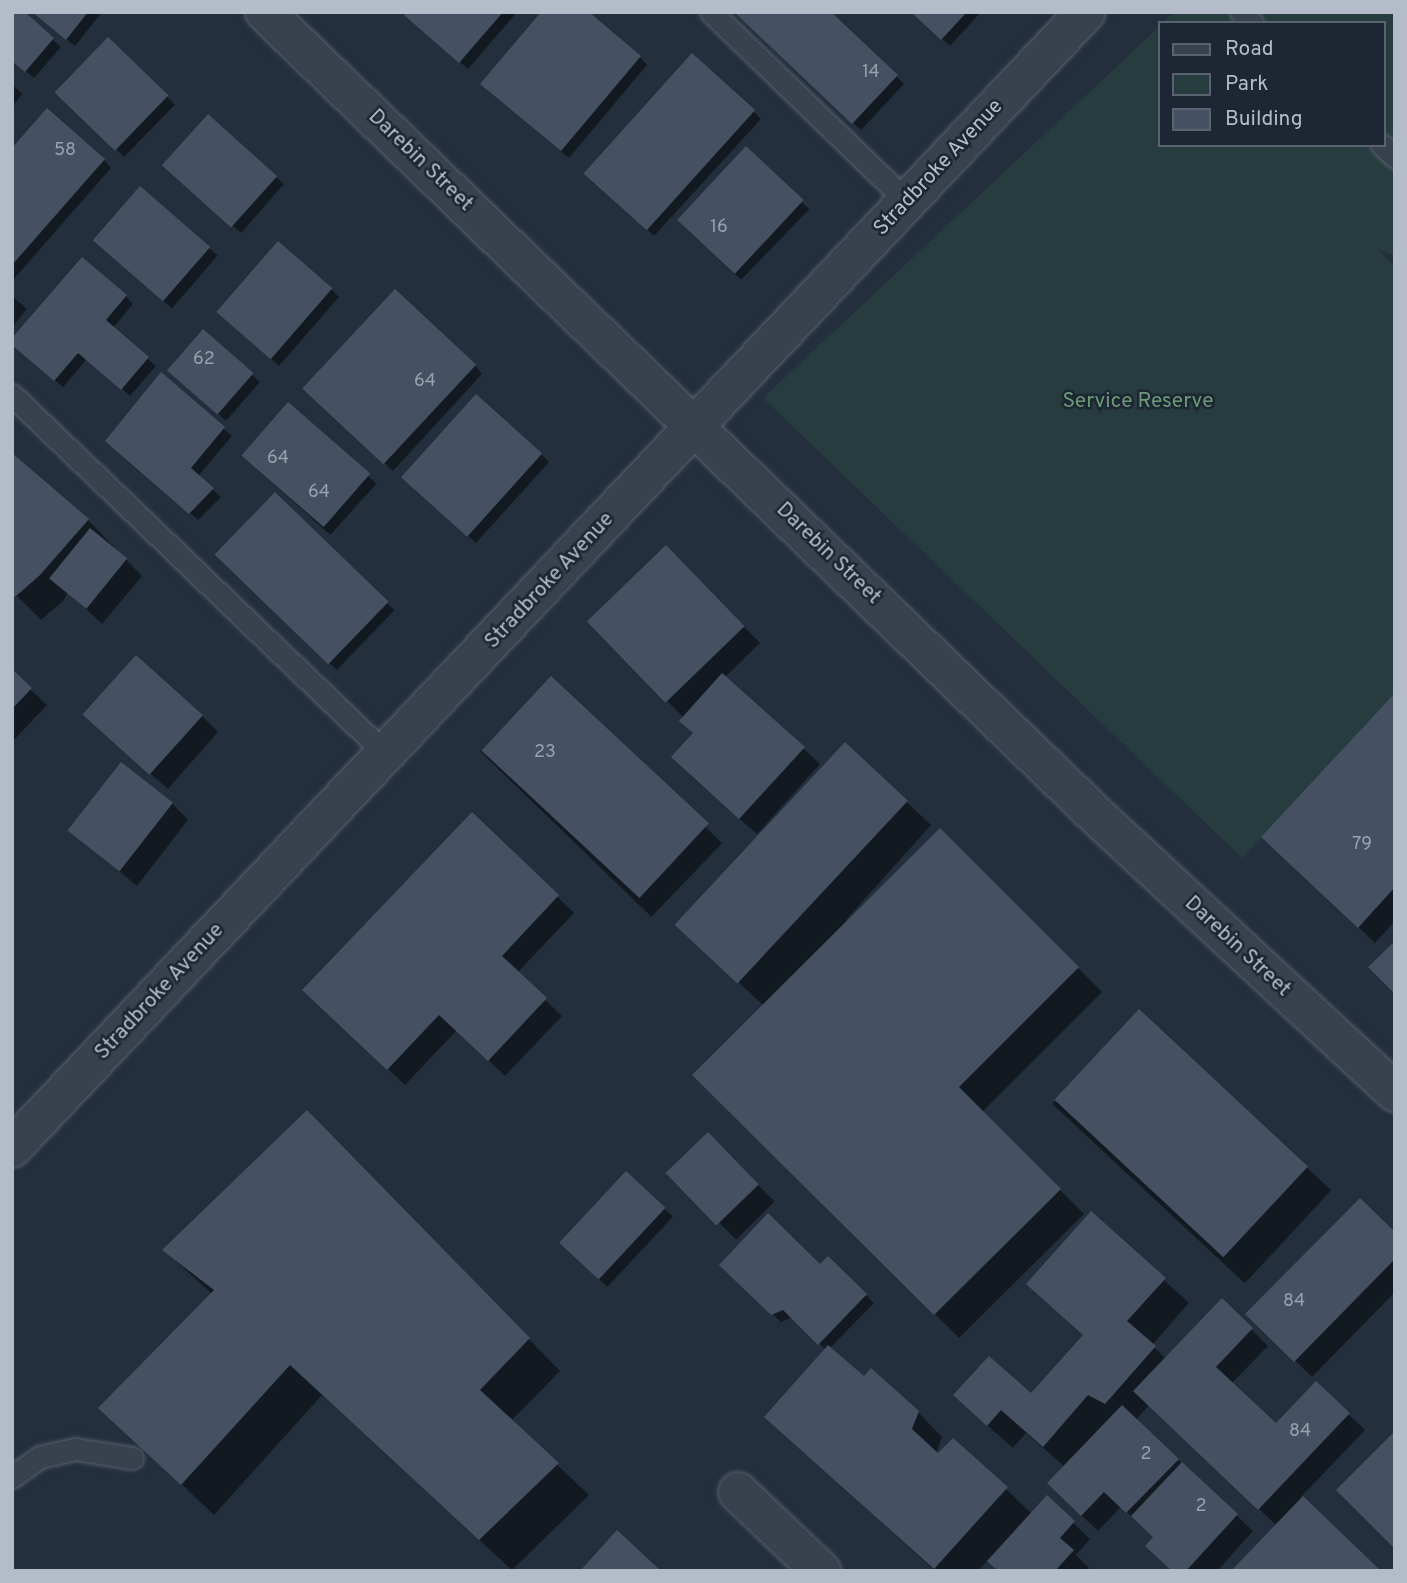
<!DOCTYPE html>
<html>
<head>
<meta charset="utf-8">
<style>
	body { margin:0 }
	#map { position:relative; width:1407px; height:1583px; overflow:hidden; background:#242f3e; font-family:Overpass,sans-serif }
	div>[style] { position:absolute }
	.green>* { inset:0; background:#263c3f }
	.shadow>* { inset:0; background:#0007; transform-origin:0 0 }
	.building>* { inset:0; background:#455162; transform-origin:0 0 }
	.roads { filter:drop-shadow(0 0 2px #565f6c) drop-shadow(0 0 2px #565f6c) }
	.lane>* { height:21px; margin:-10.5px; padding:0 10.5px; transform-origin:10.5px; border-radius:10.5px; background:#38414e }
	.street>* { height:38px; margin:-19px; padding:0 19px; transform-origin:19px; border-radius:19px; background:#38414e }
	span { translate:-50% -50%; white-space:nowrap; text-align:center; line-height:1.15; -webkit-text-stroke:5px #1d2633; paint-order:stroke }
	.number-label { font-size:18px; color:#98a1af }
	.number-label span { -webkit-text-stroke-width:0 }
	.street-label { font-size:21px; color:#b4bcc9 }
	.park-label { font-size:21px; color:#6b9a76 }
	.frame { position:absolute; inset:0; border:14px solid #b4bcc9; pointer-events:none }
	.legend { position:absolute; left:1158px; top:21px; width:228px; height:126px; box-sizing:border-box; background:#1d2633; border:2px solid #59626f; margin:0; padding:9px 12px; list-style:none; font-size:21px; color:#b4bcc9 }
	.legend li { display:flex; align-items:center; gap:14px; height:35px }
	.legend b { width:35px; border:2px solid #59626f }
</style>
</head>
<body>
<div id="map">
	<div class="green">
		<i style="clip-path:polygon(1173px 12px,1395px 12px,1395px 255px,1378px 250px,1395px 266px,1395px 693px,1242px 858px,763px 398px,1160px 26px,1160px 145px,1384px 145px,1384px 23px,1163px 23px)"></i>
	</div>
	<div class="shadow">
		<i style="clip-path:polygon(22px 12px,61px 47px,34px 78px,12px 60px)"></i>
		<i style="clip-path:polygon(32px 12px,102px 12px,75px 46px)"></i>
		<i style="clip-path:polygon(409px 12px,517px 12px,468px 69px,414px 22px)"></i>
		<i style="clip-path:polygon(736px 12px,829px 12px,904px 84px,861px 130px)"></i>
		<i style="clip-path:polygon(913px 12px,981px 12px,950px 46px)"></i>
		<i style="left:108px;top:40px;width:93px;height:73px;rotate:44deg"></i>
		<i style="clip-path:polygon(640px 57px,647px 65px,569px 158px,490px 92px)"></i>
		<i style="clip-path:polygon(12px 84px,22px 94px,12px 107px)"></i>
		<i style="clip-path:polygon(753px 111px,761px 119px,654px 236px,593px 180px)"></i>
		<i style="left:746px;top:148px;width:88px;height:98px;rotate:44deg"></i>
		<i style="clip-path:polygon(12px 150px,104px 160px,111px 168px,12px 281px)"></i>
		<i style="clip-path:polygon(173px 173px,276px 177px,284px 184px,241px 233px)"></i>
		<i style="left:140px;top:188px;width:103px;height:70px;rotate:41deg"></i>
		<i style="clip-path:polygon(331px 289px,339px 297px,279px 366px,226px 320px)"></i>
		<i style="clip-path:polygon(12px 296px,27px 309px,12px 327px)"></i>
		<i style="clip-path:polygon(126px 296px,133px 304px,113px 328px,156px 366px,130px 396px,87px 359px,63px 387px,19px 350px)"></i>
		<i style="clip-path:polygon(203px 332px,260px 382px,226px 421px,177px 378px)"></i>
		<i style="clip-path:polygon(475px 366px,482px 374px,393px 471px,313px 397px)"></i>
		<i style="clip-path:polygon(161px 375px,232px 436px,198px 476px,221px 497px,198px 520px,115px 449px)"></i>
		<i style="left:288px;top:404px;width:119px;height:69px;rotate:42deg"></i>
		<i style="clip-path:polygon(541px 454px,549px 462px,476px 543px,411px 484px)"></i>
		<i style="left:275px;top:495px;width:166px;height:83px;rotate:44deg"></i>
		<i style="clip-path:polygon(88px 520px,142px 576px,102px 624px,68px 592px,64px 600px,41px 620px,12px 591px)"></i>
		<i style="clip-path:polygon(666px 548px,760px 643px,725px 677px,820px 764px,757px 834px,689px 774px,694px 734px,684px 718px,590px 622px)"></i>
		<i style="clip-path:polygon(12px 672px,47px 705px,12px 742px)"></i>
		<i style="left:551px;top:678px;width:238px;height:102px;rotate:44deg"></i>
		<i style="clip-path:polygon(1395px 696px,1395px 921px,1375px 943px,1280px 853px)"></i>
		<i style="clip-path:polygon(202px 716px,218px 732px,168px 789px,102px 731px)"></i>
		<i style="clip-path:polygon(845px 744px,931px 825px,846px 920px,848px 922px,940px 830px,1102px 992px,982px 1112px,1084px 1214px,959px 1338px,695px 1075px,764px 1006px,679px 927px)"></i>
		<i style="clip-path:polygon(172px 803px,188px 820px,137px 886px,71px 831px)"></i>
		<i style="clip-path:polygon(472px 814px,574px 913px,517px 973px,562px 1016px,505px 1076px,457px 1030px,405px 1085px,321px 1006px)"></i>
		<i style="left:1139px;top:1011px;width:263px;height:127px;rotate:43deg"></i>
		<i style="left:708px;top:1135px;width:94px;height:54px;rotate:45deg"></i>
		<i style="clip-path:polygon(338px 1143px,560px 1371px,511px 1421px,589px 1495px,512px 1570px,322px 1395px,214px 1515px,101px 1408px,212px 1294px,164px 1250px)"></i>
		<i style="left:626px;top:1173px;width:64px;height:96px;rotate:43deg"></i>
		<i style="clip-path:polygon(1091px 1213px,1189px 1303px,1152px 1345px,1166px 1359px,1222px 1300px,1268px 1346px,1231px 1384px,1276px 1425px,1348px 1414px,1365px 1430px,1301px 1497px,1378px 1571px,1277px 1526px,1149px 1405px,1136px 1420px,1253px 1531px,1217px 1571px,1173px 1571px,1155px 1537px,1121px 1507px,1098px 1531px,1065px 1500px,1065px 1467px,1026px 1433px,1013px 1448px,980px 1419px,1031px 1396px,1084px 1336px,1028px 1284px)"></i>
		<i style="clip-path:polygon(1395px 1234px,1395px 1292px,1312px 1377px,1248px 1314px)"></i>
		<i style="clip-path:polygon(828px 1259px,874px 1303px,830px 1348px,864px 1379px,918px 1412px,942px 1437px,936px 1453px,1006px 1489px,1032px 1514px,1047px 1498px,1090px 1539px,1076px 1555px,1089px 1568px,1086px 1571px,999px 1571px,988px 1560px,978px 1571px,935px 1571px,766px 1417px,826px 1350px,792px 1317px,781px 1322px,721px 1265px,820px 1266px)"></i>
	</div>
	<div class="building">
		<i style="clip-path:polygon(12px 12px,25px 12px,54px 38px,25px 72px,12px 61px)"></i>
		<i style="clip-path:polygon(32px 12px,88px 12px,66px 40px)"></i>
		<i style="clip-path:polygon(406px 12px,503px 12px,459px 63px,404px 15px)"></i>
		<i style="clip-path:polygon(541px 12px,589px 12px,641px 56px,561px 151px,480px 84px)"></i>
		<i style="clip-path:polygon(734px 12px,831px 12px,898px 75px,852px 124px)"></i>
		<i style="clip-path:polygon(911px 12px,967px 12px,941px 40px)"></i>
		<i style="left:108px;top:37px;width:84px;height:77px;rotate:44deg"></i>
		<i style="left:692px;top:53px;width:85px;height:162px;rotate:42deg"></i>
		<i style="clip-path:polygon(47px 108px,105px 159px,12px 265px,12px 148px)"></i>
		<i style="left:208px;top:114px;width:93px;height:69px;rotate:42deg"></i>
		<i style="left:746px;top:146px;width:79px;height:101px;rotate:43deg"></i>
		<i style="left:140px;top:186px;width:93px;height:72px;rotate:41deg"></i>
		<i style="left:278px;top:241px;width:72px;height:94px;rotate:41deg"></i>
		<i style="clip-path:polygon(82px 257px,127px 295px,106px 320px,149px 357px,121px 390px,78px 353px,54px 381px,12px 345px,12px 338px)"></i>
		<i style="left:395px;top:289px;width:111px;height:136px;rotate:43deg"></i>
		<i style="left:203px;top:329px;width:67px;height:55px;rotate:41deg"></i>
		<i style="clip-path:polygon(161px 372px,225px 427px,191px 468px,214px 488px,189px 514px,105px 441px)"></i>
		<i style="left:476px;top:394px;width:89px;height:112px;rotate:42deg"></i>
		<i style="left:288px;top:402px;width:109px;height:71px;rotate:41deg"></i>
		<i style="clip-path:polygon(12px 453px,89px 519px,40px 575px,15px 597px,12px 594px)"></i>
		<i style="left:275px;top:492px;width:158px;height:87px;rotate:44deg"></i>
		<i style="left:90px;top:528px;width:48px;height:65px;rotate:39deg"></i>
		<i style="left:666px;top:545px;width:113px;height:110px;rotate:46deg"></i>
		<i style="left:136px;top:655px;width:90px;height:80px;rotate:42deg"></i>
		<i style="clip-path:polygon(12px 669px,32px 688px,12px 709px)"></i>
		<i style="clip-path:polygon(722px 673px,805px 747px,739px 819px,671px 757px,693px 733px,679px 721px)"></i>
		<i style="left:551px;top:676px;width:216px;height:102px;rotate:43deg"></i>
		<i style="clip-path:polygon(1395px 693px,1395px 887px,1358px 928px,1261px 837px)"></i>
		<i style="left:845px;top:742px;width:86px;height:250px;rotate:43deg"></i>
		<i style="left:121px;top:762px;width:66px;height:87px;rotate:38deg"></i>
		<i style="clip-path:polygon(472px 812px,559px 895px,502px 956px,547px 998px,488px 1061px,439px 1015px,387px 1070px,302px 990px)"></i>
		<i style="clip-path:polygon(940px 828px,1079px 967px,959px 1087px,1061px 1189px,934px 1315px,692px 1075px)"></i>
		<i style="clip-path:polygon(1395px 941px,1395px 994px,1368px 967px)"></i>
		<i style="left:1139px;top:1009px;width:231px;height:124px;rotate:43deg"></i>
		<i style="clip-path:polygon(307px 1110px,530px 1338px,480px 1390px,559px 1463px,479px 1540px,290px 1365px,181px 1485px,98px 1408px,214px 1290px,162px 1250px)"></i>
		<i style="left:708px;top:1132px;width:73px;height:59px;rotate:46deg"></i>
		<i style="left:626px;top:1171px;width:54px;height:98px;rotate:43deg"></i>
		<i style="clip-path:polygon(1360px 1198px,1395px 1232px,1395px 1259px,1294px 1362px,1245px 1314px)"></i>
		<i style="clip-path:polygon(1091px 1211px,1166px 1278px,1127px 1321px,1156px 1346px,1105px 1404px,1088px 1395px,1043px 1447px,1001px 1410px,987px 1426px,953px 1395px,989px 1356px,1031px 1393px,1083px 1335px,1026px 1284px)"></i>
		<i style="clip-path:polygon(768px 1213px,820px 1264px,828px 1256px,867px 1294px,818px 1345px,783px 1310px,771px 1315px,719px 1265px)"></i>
		<i style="clip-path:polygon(1222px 1298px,1253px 1328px,1216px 1367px,1276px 1423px,1316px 1381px,1350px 1413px,1258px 1510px,1133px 1391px)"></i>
		<i style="clip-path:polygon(828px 1345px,864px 1376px,871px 1368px,919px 1411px,912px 1429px,938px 1453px,953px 1438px,1008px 1487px,934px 1569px,764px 1417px)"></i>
		<i style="clip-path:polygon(1122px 1405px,1179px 1459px,1126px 1513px,1104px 1492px,1081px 1516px,1047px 1483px)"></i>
		<i style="clip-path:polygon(1395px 1431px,1395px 1549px,1336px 1490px)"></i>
		<i style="clip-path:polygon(1182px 1462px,1238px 1514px,1186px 1571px,1172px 1571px,1145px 1546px,1153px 1537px,1131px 1516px)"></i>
		<i style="clip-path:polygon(1047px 1495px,1075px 1521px,1060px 1538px,1074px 1550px,1055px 1571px,998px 1571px,987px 1561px)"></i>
		<i style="clip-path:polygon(1303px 1496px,1381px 1571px,1231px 1571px)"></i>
		<i style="clip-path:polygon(617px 1530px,661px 1571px,580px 1571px)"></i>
	</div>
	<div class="roads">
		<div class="lane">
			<i style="left:711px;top:12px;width:274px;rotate:44deg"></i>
			<i style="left:1241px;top:12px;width:16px;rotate:45deg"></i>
			<i style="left:1382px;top:145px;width:18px;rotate:43deg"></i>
			<i style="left:12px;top:395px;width:518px;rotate:43.83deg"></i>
			<i style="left:12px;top:1477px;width:34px;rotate:-36deg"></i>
			<i style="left:40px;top:1457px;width:36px;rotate:-13deg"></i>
			<i style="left:75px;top:1449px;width:58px;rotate:9deg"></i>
		</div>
		<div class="street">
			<i style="left:265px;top:12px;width:1158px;rotate:44.02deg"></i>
			<i style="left:1098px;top:817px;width:405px;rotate:42.8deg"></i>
			<i style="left:12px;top:1148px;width:1563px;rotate:-46.61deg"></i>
			<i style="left:738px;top:1492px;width:115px;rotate:43.6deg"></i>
		</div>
	</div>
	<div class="number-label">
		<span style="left:871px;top:73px">14</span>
		<span style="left:65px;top:151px">58</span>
		<span style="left:719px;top:228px">16</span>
		<span style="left:204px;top:360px">62</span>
		<span style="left:425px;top:382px">64</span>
		<span style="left:278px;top:459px">64</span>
		<span style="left:319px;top:493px">64</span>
		<span style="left:545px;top:753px">23</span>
		<span style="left:1362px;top:845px">79</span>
		<span style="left:1294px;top:1302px">84</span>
		<span style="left:1300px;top:1432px">84</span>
		<span style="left:1146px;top:1455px">2</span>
		<span style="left:1201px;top:1507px">2</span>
	</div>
	<div class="street-label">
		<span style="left:420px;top:161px;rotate:44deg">Darebin Street</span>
		<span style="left:939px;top:168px;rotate:-47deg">Stradbroke Avenue</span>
		<span style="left:828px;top:554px;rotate:44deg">Darebin Street</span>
		<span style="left:550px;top:581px;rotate:-47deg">Stradbroke Avenue</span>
		<span style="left:1237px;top:947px;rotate:43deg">Darebin Street</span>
		<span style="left:160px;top:992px;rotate:-47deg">Stradbroke Avenue</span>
	</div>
	<div class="park-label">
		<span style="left:1138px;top:402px">Service Reserve</span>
	</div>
	<div class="frame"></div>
	<ul class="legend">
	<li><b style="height:9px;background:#38414e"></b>Road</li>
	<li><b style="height:19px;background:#263c3f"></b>Park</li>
	<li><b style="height:19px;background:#455162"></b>Building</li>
	</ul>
</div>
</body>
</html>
